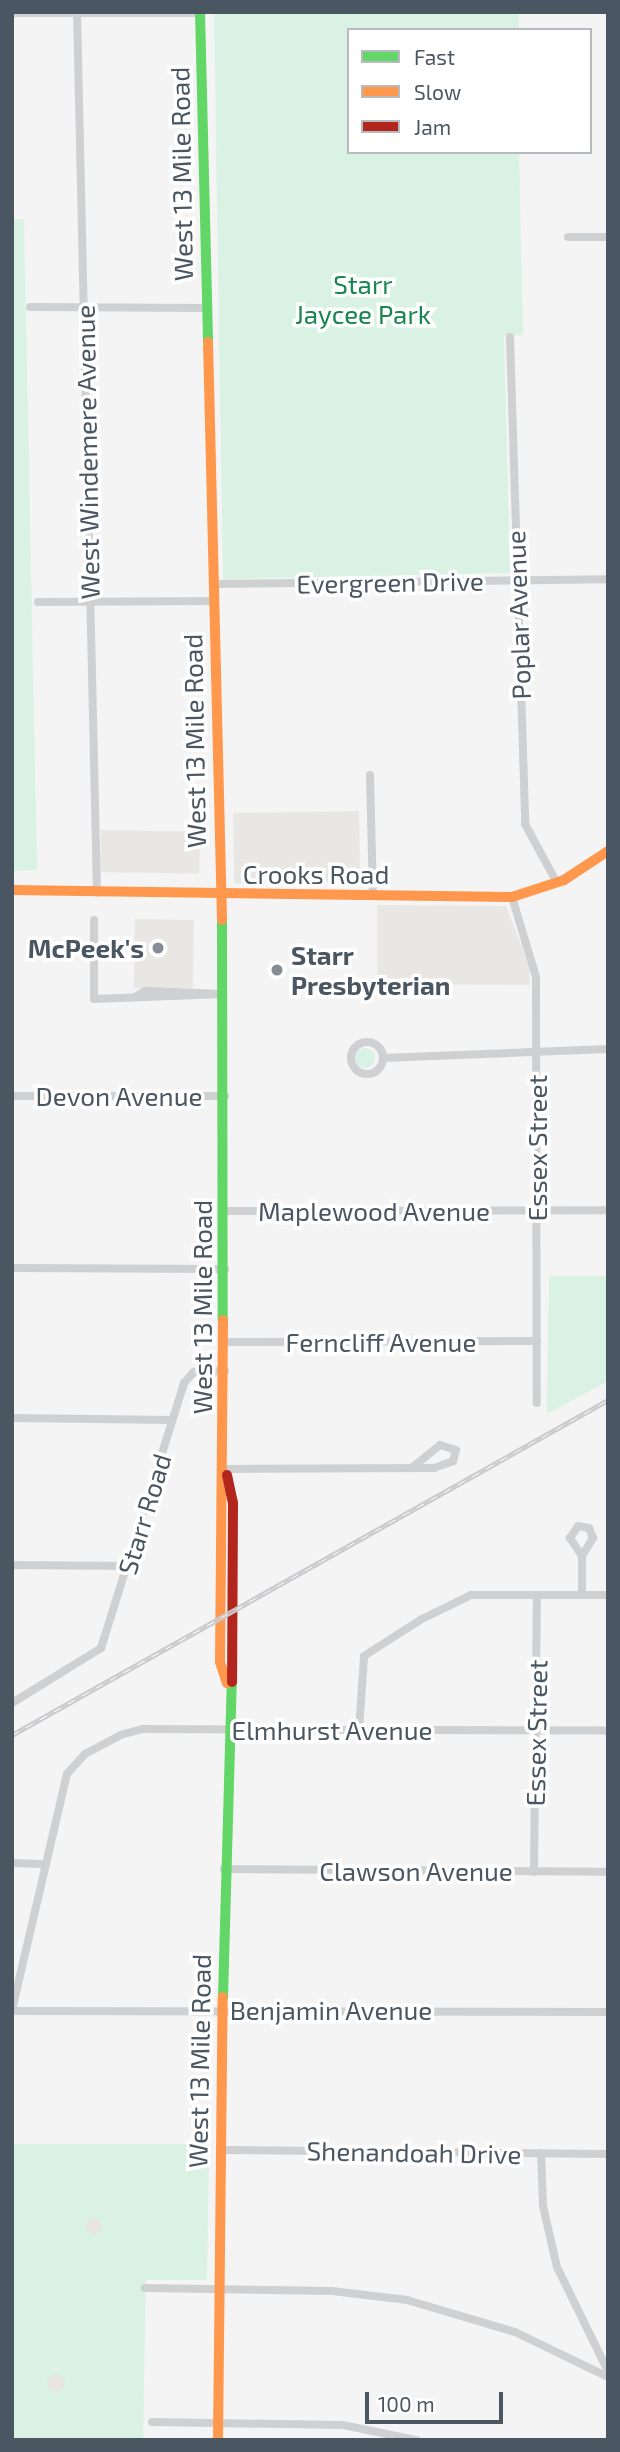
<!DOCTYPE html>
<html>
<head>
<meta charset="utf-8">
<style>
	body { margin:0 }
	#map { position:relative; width:620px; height:2452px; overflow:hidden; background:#f4f4f4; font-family:"Exo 2",sans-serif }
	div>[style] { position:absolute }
	.commercial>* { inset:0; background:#e8e7e3; transform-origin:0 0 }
	.green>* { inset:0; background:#d9f2e3 }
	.round { border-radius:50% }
	.sand>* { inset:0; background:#e7e6e1 }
	.street>* { height:8px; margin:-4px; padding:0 4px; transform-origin:4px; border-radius:4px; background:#ced0d2 }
	.street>.ring { margin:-4px; padding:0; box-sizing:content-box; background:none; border:8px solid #ced0d2; border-radius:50% }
	.fast>* { height:10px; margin:-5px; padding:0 5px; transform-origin:5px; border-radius:5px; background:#63d668 }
	.slow>* { height:10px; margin:-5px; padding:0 5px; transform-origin:5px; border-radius:5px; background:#ff974d }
	.jam>* { height:10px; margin:-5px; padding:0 5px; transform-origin:5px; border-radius:5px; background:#b3261e }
	.rail>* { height:5px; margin-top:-2.5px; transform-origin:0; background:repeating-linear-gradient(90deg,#fff 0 8px,#c9cacc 0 16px); box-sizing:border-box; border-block:2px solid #c9cacc }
	.dots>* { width:19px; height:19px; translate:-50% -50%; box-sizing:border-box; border:4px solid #fff; border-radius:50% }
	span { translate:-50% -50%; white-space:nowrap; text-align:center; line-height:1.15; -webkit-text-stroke:7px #fff; paint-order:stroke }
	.street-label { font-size:26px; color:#4a5661 }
	.park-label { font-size:26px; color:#17864f }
	.poi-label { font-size:26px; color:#4a5661; font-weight:700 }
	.right { translate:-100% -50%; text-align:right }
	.left { translate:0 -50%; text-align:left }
	.frame { position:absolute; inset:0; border:14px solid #4a5661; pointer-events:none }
	.legend { position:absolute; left:347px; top:28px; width:245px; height:126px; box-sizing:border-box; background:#fff; border:2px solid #b7bbc0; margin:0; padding:9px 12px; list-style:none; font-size:21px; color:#4a5661 }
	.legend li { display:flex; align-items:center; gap:14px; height:35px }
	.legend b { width:35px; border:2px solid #b7bbc0 }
	.scale { position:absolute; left:365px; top:2392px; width:138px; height:32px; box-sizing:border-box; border:4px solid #4a5661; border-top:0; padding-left:9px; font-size:21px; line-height:24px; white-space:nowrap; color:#4a5661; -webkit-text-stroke:5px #fff; paint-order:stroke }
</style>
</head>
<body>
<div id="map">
	<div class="commercial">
		<i style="left:359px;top:811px;width:70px;height:126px;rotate:89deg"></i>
		<i style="left:101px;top:830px;width:99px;height:42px;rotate:1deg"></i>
		<i style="clip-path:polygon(377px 905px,506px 906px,529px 965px,530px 985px,377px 984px)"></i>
		<i style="left:135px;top:919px;width:59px;height:69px;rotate:1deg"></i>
	</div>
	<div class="green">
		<i style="clip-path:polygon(214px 12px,519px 12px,519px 30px,349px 30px,349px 152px,519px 152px,523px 335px,504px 336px,510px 573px,223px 579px)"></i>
		<i style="clip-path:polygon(12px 219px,24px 219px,37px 870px,12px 871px)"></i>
		<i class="round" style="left:355px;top:1048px;width:20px;height:20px"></i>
		<i style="clip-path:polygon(549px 1276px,608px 1276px,608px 1381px,547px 1414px)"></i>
		<i style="clip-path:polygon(12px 2144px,209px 2144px,207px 2280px,146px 2280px,143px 2440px,12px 2440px)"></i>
	</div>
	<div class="sand">
		<i class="round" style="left:86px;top:2218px;width:16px;height:16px"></i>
		<i class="round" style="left:47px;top:2374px;width:18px;height:18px"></i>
	</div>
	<div class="street">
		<i style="left:77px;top:12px;width:881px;rotate:88.7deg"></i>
		<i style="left:12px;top:13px;width:188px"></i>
		<i style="left:568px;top:237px;width:40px"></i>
		<i style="left:30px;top:307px;width:177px;rotate:0.3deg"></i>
		<i style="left:510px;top:337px;width:487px;rotate:88.2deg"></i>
		<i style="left:525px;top:824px;width:67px;rotate:61.5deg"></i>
		<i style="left:214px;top:584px;width:394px;rotate:-0.7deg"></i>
		<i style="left:38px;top:602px;width:176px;rotate:-0.3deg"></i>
		<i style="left:370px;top:775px;width:121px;rotate:88.6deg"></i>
		<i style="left:512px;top:897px;width:84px;rotate:73.3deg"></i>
		<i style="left:536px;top:977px;width:426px;rotate:89.9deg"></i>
		<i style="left:94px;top:920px;width:79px;rotate:90deg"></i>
		<i style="left:94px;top:999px;width:129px;rotate:-2.2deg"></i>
		<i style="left:135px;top:997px;width:12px;rotate:-31deg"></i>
		<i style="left:145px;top:991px;width:78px;rotate:2.2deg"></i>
		<i class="ring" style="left:351px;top:1042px;width:24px;height:24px"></i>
		<i style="left:383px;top:1058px;width:225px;rotate:-2.3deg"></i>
		<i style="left:12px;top:1096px;width:213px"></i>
		<i style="left:225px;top:1211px;width:383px;rotate:-0.1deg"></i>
		<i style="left:12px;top:1268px;width:213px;rotate:0.3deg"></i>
		<i style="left:225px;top:1342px;width:312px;rotate:-0.2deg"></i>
		<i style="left:12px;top:1418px;width:160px;rotate:0.7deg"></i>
		<i style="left:225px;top:1469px;width:209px;rotate:-0.3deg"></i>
		<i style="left:434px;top:1468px;width:20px;rotate:-20deg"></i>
		<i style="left:453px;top:1461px;width:11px;rotate:-75deg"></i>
		<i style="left:456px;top:1450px;width:17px;rotate:-163deg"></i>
		<i style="left:440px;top:1445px;width:35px;rotate:141deg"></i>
		<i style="left:582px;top:1556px;width:22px;rotate:-124deg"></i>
		<i style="left:570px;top:1538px;width:14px;rotate:-56deg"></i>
		<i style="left:578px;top:1526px;width:11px;rotate:10deg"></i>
		<i style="left:589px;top:1528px;width:11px;rotate:68deg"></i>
		<i style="left:593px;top:1538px;width:21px;rotate:121deg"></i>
		<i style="left:582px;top:1556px;width:38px;rotate:90deg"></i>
		<i style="left:12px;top:1565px;width:117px;rotate:0.5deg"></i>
		<i style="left:12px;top:1703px;width:105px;rotate:-31.7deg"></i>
		<i style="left:101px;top:1648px;width:278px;rotate:-72.6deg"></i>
		<i style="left:184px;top:1383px;width:15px;rotate:-48deg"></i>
		<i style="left:194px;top:1372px;width:31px;rotate:-2deg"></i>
		<i style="left:359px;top:1730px;width:74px;rotate:-86.1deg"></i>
		<i style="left:364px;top:1656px;width:67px;rotate:-32.7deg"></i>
		<i style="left:420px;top:1620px;width:57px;rotate:-26.1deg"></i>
		<i style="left:471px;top:1595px;width:137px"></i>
		<i style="left:12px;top:1863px;width:29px;rotate:2deg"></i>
		<i style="left:224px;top:1869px;width:384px;rotate:0.4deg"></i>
		<i style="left:534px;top:1872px;width:277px;rotate:-89.4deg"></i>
		<i style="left:12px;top:2010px;width:242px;rotate:-76.9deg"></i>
		<i style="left:67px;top:1774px;width:27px;rotate:-48deg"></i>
		<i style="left:85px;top:1754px;width:40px;rotate:-28deg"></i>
		<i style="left:120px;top:1735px;width:24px;rotate:-15deg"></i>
		<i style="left:143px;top:1729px;width:465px;rotate:0.2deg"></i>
		<i style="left:12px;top:2011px;width:596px;rotate:0.1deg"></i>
		<i style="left:221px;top:2150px;width:387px;rotate:0.6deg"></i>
		<i style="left:541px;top:2153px;width:53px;rotate:87.8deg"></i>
		<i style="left:543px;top:2206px;width:63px;rotate:77.1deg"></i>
		<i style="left:557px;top:2267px;width:116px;rotate:63.9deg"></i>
		<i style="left:145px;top:2288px;width:187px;rotate:0.9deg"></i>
		<i style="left:332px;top:2291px;width:76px;rotate:6.8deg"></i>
		<i style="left:407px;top:2300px;width:113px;rotate:16.5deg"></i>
		<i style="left:515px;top:2332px;width:103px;rotate:25.8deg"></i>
		<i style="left:152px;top:2422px;width:191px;rotate:0.9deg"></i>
		<i style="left:343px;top:2425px;width:75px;rotate:11.6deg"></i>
	</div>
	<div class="fast">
		<i style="left:200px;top:12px;width:330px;rotate:88.6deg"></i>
		<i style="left:222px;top:920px;width:400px;rotate:89.9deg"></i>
		<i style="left:223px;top:1997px;width:315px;rotate:-88.4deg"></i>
	</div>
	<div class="slow">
		<i style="left:208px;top:342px;width:578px;rotate:88.61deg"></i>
		<i style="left:12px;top:890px;width:500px;rotate:0.8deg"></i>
		<i style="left:512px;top:897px;width:55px;rotate:-18.1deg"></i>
		<i style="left:564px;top:880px;width:53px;rotate:-33.4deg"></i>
		<i style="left:223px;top:1320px;width:342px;rotate:90.5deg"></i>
		<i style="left:220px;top:1662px;width:22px;rotate:72deg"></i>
		<i style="left:218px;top:2440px;width:443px;rotate:-89.4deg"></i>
	</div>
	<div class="jam">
		<i style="left:227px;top:1475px;width:29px;rotate:78deg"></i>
		<i style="left:233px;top:1503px;width:179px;rotate:90.3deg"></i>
	</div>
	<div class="rail">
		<i style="left:12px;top:1735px;width:684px;rotate:-29.34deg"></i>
	</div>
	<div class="dots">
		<i style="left:158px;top:948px;background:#868d94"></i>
		<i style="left:277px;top:970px;background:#868d94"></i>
	</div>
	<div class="street-label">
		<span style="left:181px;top:174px;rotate:-91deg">West 13 Mile Road</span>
		<span style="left:87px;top:452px;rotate:-91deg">West Windemere Avenue</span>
		<span style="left:390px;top:582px;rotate:-1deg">Evergreen Drive</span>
		<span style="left:518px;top:615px;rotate:-92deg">Poplar Avenue</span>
		<span style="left:194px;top:741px;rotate:-91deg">West 13 Mile Road</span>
		<span style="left:316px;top:874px">Crooks Road</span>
		<span style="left:119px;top:1096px">Devon Avenue</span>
		<span style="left:537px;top:1148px;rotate:-90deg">Essex Street</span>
		<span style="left:374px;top:1211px">Maplewood Avenue</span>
		<span style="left:202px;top:1307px;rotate:-90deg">West 13 Mile Road</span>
		<span style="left:381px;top:1342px">Ferncliff Avenue</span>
		<span style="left:144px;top:1514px;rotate:-73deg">Starr Road</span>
		<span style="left:332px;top:1730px">Elmhurst Avenue</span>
		<span style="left:536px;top:1733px;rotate:-89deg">Essex Street</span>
		<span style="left:416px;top:1871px">Clawson Avenue</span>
		<span style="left:331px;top:2010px">Benjamin Avenue</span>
		<span style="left:199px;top:2061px;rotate:-89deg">West 13 Mile Road</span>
		<span style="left:414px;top:2152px;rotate:1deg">Shenandoah Drive</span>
	</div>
	<div class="park-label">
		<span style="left:363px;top:299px">Starr<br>Jaycee Park</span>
	</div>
	<div class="poi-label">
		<span class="right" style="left:144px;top:948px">McPeek's</span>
		<span class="left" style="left:291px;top:970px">Starr<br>Presbyterian</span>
	</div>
	<div class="frame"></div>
	<ul class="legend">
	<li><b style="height:9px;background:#63d668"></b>Fast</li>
	<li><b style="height:9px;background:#ff974d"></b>Slow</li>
	<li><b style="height:9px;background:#b3261e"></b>Jam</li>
	</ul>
	<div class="scale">100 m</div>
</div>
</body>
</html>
